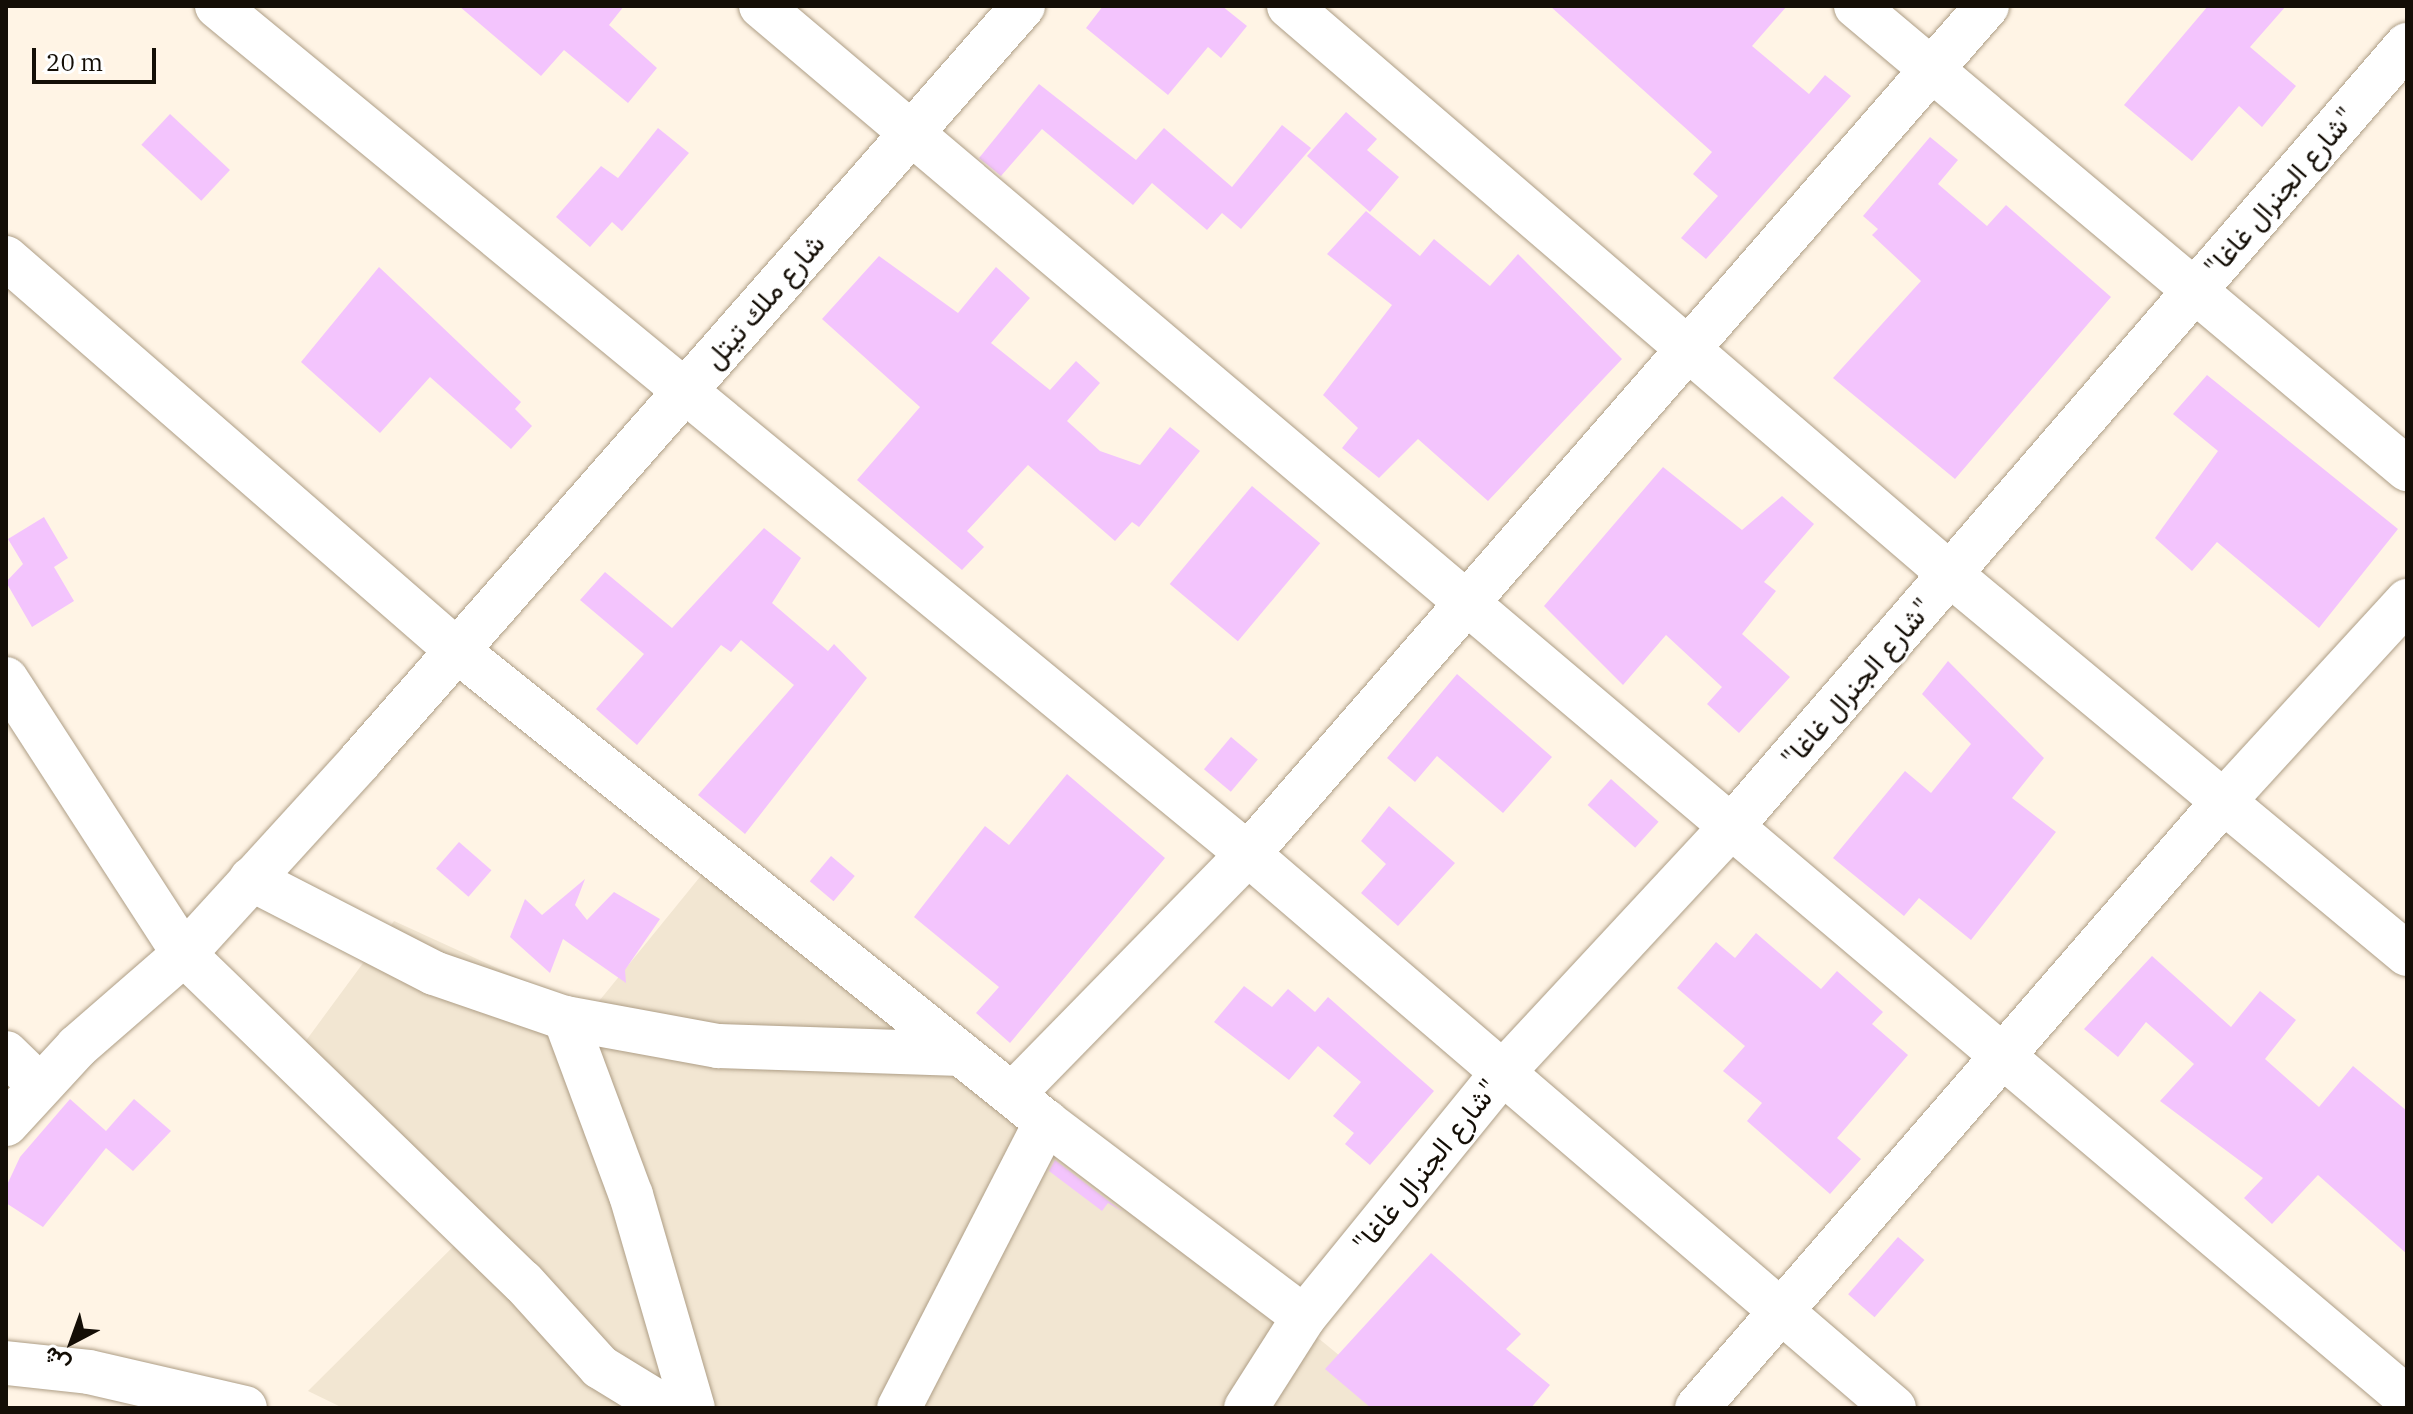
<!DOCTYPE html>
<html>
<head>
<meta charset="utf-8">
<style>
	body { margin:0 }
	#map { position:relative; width:2413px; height:1414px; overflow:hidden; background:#fff4e5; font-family:"IBM Plex Serif",Vazirmatn,serif }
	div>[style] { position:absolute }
	.commercial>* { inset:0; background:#f2e6d2 }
	.building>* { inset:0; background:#f3c4fd; transform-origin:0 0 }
	.roads { filter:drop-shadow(0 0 2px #ae9e86) drop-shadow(0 0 2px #ae9e86) }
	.minor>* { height:44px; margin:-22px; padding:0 22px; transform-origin:22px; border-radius:22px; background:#fff }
	.tertiary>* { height:44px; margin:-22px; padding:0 22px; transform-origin:22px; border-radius:22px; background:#fff }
	.secondary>* { height:44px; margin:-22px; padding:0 22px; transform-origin:22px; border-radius:22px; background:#fff }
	span { translate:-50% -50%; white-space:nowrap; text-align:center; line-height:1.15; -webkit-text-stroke:6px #fff; paint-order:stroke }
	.street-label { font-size:28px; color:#140e06 }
	.frame { position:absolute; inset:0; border:8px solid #140e06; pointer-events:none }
	.north { position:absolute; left:32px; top:1302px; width:80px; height:80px; -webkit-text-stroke:6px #fff; paint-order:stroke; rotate:221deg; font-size:22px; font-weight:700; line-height:32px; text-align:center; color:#140e06 }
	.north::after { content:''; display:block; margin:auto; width:28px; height:36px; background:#140e06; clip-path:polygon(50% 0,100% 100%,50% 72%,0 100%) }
	.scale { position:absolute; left:32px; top:48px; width:124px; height:36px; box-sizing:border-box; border:4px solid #140e06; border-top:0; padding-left:10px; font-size:24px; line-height:28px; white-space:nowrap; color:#140e06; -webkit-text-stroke:6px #fff; paint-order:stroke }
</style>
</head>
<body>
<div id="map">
	<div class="commercial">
		<i style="clip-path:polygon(708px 867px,1323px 1342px,1403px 1408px,343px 1408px,308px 1391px,483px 1217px,305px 1042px,394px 921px,591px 1011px)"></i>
	</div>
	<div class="building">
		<i style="clip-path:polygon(459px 6px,624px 6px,609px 25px,657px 68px,628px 103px,564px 50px,541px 76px)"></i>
		<i style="clip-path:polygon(1103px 6px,1222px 6px,1247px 26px,1221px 58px,1208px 47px,1168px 95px,1086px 28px)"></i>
		<i style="clip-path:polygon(1550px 6px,1787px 6px,1752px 46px,1809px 94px,1825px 75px,1851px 96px,1706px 259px,1681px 238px,1718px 196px,1693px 174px,1712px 152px)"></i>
		<i style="clip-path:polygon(2208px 6px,2286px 6px,2250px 47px,2296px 86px,2262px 127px,2239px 106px,2192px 161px,2124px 105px)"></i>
		<i style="clip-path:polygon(1039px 84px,1136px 160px,1164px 128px,1232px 187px,1282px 125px,1311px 148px,1241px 229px,1222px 213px,1207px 230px,1152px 183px,1133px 205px,1042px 129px,1001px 176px,979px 158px)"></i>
		<i style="clip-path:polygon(1346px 112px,1377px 139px,1367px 150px,1399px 177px,1370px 212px,1307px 156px)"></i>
		<i style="left:170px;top:114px;width:82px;height:42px;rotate:43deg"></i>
		<i style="clip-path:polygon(658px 128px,689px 153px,622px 231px,612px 222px,590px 247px,556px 217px,601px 166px,618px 178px)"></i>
		<i style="clip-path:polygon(1930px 137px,1958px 160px,1938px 184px,1987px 226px,2006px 205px,2111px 297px,1955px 479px,1833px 378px,1921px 281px,1872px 235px,1878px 229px,1863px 216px)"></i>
		<i style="clip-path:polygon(1366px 211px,1420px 256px,1434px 239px,1490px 286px,1518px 254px,1622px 359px,1488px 501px,1418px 439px,1379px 478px,1342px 448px,1358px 428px,1323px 395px,1392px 305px,1327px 254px)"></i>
		<i style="clip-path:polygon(879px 256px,958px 313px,996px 267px,1030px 298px,991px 343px,1050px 390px,1076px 361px,1100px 383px,1067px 421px,1100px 451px,1140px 465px,1170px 427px,1200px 451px,1139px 527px,1132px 522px,1115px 541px,1028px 465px,967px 531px,984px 547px,962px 570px,857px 480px,920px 407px,822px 319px)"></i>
		<i style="clip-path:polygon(379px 267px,521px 402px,515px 409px,532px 426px,511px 449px,430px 377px,380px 433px,301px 362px)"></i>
		<i style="clip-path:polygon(2207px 375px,2398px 529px,2319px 628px,2217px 542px,2192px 571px,2155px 538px,2218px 451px,2173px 414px)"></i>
		<i style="clip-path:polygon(1663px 467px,1742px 530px,1782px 496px,1814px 524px,1764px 582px,1776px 591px,1742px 634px,1790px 677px,1739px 733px,1707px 704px,1722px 687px,1666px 635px,1623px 685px,1544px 606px)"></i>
		<i style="left:1252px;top:486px;width:89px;height:128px;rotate:40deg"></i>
		<i style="clip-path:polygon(44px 517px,68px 558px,54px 567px,74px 601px,32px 627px,6px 582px,23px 564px,8px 539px)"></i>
		<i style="clip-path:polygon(764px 528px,801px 558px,772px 603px,828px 651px,834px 644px,867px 678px,745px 834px,698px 795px,794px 685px,741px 640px,731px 652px,721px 645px,637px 745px,596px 709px,644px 654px,580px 600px,605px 572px,672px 628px)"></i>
		<i style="clip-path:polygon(1948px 661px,2044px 758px,2012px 798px,2056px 832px,1971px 940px,1919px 898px,1904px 916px,1833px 858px,1905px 771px,1931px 793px,1971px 744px,1922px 694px)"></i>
		<i style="clip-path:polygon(1457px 674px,1552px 757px,1503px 813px,1437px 756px,1415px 782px,1387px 758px)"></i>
		<i style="left:1231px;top:737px;width:35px;height:42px;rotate:40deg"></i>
		<i style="clip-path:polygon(1067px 774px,1165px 858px,1010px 1043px,976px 1013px,999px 987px,914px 917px,985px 826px,1009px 845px)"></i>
		<i style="left:1611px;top:779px;width:64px;height:35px;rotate:42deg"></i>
		<i style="clip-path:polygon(1389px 806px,1455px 863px,1398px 926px,1361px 893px,1386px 864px,1361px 841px)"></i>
		<i style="left:459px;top:842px;width:43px;height:35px;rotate:41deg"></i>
		<i style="left:831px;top:856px;width:31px;height:33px;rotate:40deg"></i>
		<i style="clip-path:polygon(585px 879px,575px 905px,587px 920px,614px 892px,660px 919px,625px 970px,626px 983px,563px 939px,550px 973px,510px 937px,525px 899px,542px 915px)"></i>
		<i style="clip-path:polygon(1756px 933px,1821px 989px,1837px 971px,1883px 1012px,1872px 1024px,1908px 1055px,1837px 1138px,1861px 1159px,1830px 1194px,1747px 1121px,1762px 1103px,1723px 1071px,1745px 1046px,1677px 988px,1716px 942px,1735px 958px)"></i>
		<i style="clip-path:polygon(2152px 956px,2231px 1027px,2260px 991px,2296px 1020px,2265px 1059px,2319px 1107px,2353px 1066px,2407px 1111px,2407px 1254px,2318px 1175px,2272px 1224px,2244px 1198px,2263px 1178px,2160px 1101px,2194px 1064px,2146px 1022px,2118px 1057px,2084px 1029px)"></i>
		<i style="clip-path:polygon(1244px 986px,1272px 1007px,1288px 989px,1315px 1012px,1328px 997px,1434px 1091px,1370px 1165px,1345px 1144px,1354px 1133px,1333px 1116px,1361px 1082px,1318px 1046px,1289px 1080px,1214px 1022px)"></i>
		<i style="clip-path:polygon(70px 1099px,106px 1131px,134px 1099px,171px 1131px,133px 1171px,106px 1148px,43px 1227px,6px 1203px,6px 1187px,20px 1157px)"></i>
		<i style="clip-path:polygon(1055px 1160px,1123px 1212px,1108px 1203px,1102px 1211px,1049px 1171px)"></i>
		<i style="left:1898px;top:1237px;width:35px;height:76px;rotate:41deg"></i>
		<i style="clip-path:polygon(1431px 1253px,1521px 1334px,1506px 1349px,1550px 1385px,1531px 1408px,1371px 1408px,1325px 1369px)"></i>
	</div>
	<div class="roads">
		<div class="minor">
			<i style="left:217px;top:6px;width:1335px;rotate:39.44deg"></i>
			<i style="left:1248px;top:854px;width:851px;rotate:40.62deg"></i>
			<i style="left:761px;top:6px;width:2156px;rotate:40.22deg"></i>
			<i style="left:1289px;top:6px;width:873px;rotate:40.68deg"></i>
			<i style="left:1951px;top:575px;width:593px;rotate:39.73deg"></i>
			<i style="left:1856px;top:6px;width:720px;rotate:40.04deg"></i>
			<i style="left:6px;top:258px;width:594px;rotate:41.04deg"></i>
			<i style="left:454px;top:648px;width:758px;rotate:38.68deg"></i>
			<i style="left:1046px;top:1122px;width:323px;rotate:37.1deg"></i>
			<i style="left:1304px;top:1317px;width:108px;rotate:122.5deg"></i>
			<i style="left:6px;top:679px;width:328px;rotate:57.1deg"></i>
			<i style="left:184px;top:954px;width:472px;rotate:44.1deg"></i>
			<i style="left:523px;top:1282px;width:115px;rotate:47.8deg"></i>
			<i style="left:600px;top:1367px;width:79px;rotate:31.5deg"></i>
			<i style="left:251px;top:879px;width:206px;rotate:27.2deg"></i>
			<i style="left:434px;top:973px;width:139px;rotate:19deg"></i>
			<i style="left:565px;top:1018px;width:156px;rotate:10.4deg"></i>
			<i style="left:718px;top:1046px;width:243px;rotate:1.9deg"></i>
			<i style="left:565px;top:1018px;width:189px;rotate:69.6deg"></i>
			<i style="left:631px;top:1195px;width:222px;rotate:73.8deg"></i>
			<i style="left:6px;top:1053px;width:47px;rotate:44.1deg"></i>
			<i style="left:1013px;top:1094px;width:336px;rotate:-45.6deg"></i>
			<i style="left:1248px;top:854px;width:1125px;rotate:-48.93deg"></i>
			<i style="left:6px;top:1363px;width:83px;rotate:6.2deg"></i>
			<i style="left:89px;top:1372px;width:160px;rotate:13deg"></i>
			<i style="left:899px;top:1408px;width:322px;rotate:-62.8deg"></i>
			<i style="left:1697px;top:1408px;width:802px;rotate:-49.04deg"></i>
			<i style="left:2223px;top:802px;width:273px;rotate:-47.5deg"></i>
		</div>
		<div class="tertiary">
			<i style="left:1304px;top:1317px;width:318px;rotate:-50.9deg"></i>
			<i style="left:1505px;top:1070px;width:332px;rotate:-47.1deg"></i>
			<i style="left:1731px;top:827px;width:1034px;rotate:-49.16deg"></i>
		</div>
		<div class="secondary">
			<i style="left:6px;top:1124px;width:105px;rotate:-47.3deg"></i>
			<i style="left:77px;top:1047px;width:142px;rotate:-41deg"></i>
			<i style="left:184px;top:954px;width:261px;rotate:-47.6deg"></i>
			<i style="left:360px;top:761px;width:1005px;rotate:-48.71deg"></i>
		</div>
	</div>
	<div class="street-label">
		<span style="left:2280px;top:192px;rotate:-49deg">"شارع الجنرال غاغا"</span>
		<span style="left:764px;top:301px;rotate:-49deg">شارع ملك تيتل</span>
		<span style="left:1857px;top:683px;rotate:-49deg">"شارع الجنرال غاغا"</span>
		<span style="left:1426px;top:1166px;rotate:-51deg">"شارع الجنرال غاغا"</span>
	</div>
	<div class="frame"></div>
	<div class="north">ش</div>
	<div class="scale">20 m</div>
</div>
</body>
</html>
